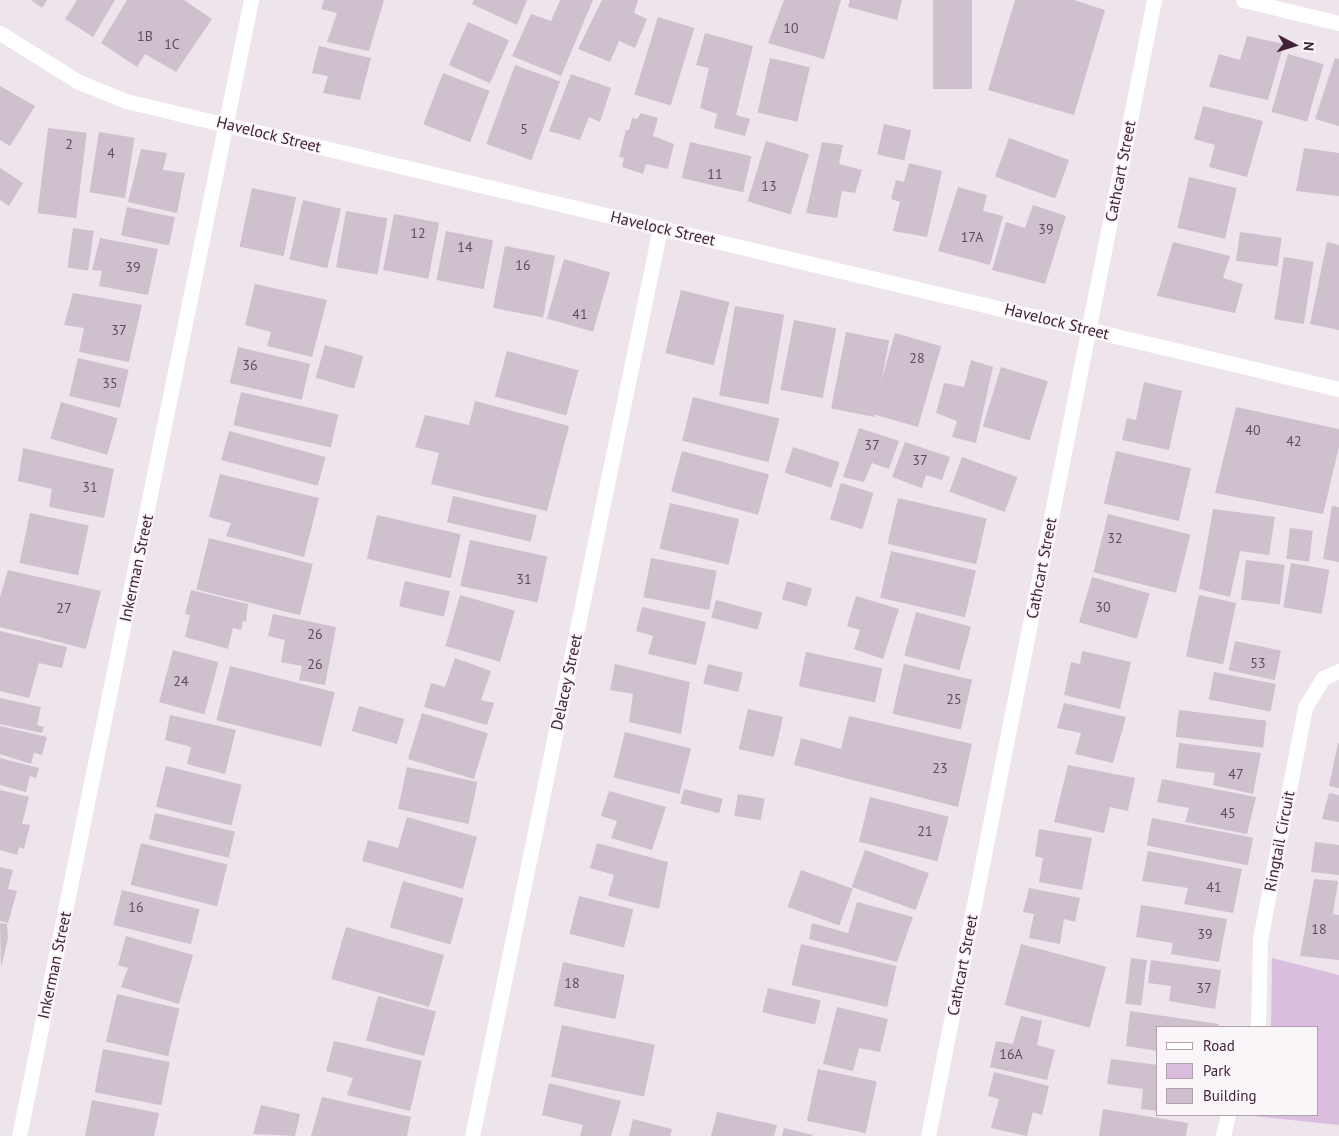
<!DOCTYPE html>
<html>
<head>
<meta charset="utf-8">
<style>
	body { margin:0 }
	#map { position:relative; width:1339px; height:1136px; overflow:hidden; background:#eee4ec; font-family:"PT Sans",sans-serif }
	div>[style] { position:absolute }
	.green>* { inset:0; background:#dabddf }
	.building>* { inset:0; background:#cec0cc; transform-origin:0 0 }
	.minor>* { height:15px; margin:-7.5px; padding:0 7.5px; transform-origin:7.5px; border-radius:7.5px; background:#fff }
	span { translate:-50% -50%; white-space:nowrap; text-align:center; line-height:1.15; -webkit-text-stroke:4px #faf5f9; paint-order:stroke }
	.number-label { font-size:14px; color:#644a5c }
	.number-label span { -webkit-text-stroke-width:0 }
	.street-label { font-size:16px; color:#402336 }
	.legend { position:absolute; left:1156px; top:1026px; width:162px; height:90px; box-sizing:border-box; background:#faf5f9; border:1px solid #b0a1ab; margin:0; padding:6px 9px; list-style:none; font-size:15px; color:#402336 }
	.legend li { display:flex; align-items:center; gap:10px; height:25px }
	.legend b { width:25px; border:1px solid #b0a1ab }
	.north { position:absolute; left:1269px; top:20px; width:50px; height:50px; -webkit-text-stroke:4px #faf5f9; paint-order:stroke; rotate:95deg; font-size:14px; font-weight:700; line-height:20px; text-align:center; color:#402336 }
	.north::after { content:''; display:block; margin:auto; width:18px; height:22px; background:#402336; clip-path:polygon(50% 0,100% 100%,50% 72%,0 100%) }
</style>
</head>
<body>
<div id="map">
	<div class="green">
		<i style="clip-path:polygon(1272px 958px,1339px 975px,1339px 1125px,1244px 1115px,1318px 1115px,1318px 1027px,1271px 1027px)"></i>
	</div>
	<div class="building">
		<i style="clip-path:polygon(31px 0,47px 0,42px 8px)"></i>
		<i style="clip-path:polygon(77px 0,115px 0,93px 37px,65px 19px)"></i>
		<i style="clip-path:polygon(127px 0,184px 0,212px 19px,176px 72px,145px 54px,137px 67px,101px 43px)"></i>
		<i style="clip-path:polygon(324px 0,384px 0,369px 51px,327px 42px,337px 13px,321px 9px)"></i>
		<i style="clip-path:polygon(474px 0,527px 0,517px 25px,472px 4px)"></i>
		<i style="clip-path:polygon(560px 0,593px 0,561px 76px,512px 56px,531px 14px,551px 21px)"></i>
		<i style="clip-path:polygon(602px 0,638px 0,634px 13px,647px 19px,635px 48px,619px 41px,610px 62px,578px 49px)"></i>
		<i style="clip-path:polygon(784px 0,841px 0,824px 59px,768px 43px)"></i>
		<i style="clip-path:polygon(850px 0,902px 0,897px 20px,848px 7px)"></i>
		<i style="left:933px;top:0;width:39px;height:89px"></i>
		<i style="clip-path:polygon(1015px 0,1074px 0,1105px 10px,1074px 115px,988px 90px)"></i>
		<i style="left:658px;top:17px;width:38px;height:81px;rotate:17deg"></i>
		<i style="left:468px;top:22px;width:45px;height:47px;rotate:24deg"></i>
		<i style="clip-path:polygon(705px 33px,753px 46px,736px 115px,750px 119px,745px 136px,714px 128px,717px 114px,700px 108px,709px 68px,696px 65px)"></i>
		<i style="clip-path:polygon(1247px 36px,1284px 44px,1268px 100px,1209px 87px,1219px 54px,1240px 60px)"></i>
		<i style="clip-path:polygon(319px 46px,371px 58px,360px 100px,323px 93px,328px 76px,312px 73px)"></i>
		<i style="left:1288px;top:54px;width:37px;height:60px;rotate:16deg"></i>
		<i style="left:770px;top:58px;width:41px;height:56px;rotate:13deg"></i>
		<i style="clip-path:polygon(1335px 58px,1339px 59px,1339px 126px,1315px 119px)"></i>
		<i style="left:515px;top:65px;width:48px;height:84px;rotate:20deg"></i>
		<i style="left:443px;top:73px;width:50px;height:55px;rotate:21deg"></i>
		<i style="clip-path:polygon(571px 74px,611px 88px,600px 122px,589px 117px,580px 140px,549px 131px)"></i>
		<i style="clip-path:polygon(0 86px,35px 106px,10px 146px,0 140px)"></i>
		<i style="clip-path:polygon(1203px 106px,1263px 121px,1247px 177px,1209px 167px,1215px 145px,1194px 139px)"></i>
		<i style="clip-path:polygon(641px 113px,658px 118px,653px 136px,674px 144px,668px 169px,646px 164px,643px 174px,622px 167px,624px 158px,619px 157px,626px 130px,629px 130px,632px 118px,637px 119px)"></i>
		<i style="left:884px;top:124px;width:28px;height:31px;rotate:13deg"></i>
		<i style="left:48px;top:128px;width:39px;height:86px;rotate:7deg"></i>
		<i style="left:99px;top:132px;width:36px;height:61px;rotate:9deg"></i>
		<i style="left:1009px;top:138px;width:64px;height:41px;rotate:20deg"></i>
		<i style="left:766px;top:141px;width:45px;height:63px;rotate:17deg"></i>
		<i style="left:690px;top:142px;width:63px;height:37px;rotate:13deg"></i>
		<i style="clip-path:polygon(822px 142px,843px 145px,839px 164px,862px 170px,855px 193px,842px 191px,837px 218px,806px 213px)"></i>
		<i style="clip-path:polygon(1304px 148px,1339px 153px,1339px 196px,1296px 191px)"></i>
		<i style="clip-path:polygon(141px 149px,167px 153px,163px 170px,185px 173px,177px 213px,128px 202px)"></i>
		<i style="clip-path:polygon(909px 163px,942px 171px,927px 237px,893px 231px,900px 202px,891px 199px,896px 180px,904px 182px)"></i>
		<i style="clip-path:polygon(0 168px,23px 183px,9px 206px,0 200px)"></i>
		<i style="left:1189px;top:177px;width:49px;height:52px;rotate:13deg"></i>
		<i style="clip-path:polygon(958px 187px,987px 195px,983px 211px,1003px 216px,990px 265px,938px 251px)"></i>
		<i style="left:252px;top:188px;width:45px;height:60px;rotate:12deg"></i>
		<i style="left:303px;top:200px;width:39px;height:61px;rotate:13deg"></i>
		<i style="clip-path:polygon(1033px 205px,1066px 216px,1045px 284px,992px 270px,1006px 222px,1025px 228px)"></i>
		<i style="left:127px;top:207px;width:49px;height:29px;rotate:12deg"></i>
		<i style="left:346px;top:211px;width:42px;height:57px;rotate:10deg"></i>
		<i style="left:394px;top:214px;width:46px;height:57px;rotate:11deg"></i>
		<i style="left:73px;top:228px;width:21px;height:40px;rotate:8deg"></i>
		<i style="left:446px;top:231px;width:48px;height:50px;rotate:11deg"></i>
		<i style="left:1240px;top:232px;width:42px;height:29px;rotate:8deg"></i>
		<i style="clip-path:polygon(100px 238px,158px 249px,148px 295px,99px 286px,102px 271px,92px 270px)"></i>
		<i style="clip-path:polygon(1173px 242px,1230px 256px,1223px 278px,1243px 284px,1235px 313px,1157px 296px)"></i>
		<i style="clip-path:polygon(1327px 242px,1339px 245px,1339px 330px,1310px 324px)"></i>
		<i style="left:505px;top:246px;width:51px;height:63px;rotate:11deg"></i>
		<i style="left:1284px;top:257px;width:30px;height:63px;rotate:9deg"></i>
		<i style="left:564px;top:259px;width:48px;height:62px;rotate:16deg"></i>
		<i style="clip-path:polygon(255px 284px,327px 300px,312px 357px,267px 346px,271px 332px,245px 325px)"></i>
		<i style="left:681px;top:290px;width:50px;height:65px;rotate:14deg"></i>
		<i style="clip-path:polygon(73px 293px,142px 305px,129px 362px,79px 352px,84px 328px,64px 325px)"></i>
		<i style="left:735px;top:306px;width:50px;height:91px;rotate:10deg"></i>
		<i style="left:794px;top:320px;width:43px;height:71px;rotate:11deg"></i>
		<i style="left:846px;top:332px;width:44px;height:78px;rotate:11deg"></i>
		<i style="left:895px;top:333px;width:48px;height:84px;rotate:16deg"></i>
		<i style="left:325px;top:345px;width:40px;height:34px;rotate:16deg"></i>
		<i style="left:238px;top:347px;width:74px;height:37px;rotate:13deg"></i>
		<i style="left:507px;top:351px;width:74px;height:47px;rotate:15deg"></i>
		<i style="left:78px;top:358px;width:52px;height:39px;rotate:13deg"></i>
		<i style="clip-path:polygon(971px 360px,993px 367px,976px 443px,952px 437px,957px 421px,936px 413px,944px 383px,964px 387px)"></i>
		<i style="left:1001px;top:367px;width:49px;height:62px;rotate:17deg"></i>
		<i style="clip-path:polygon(1144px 382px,1182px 391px,1169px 450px,1122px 440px,1127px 418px,1136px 420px)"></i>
		<i style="left:241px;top:392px;width:100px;height:34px;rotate:13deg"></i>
		<i style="left:693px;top:397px;width:89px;height:45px;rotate:14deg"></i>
		<i style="clip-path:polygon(475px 401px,569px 426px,547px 511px,431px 484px,439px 453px,415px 447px,425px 415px,469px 425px)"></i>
		<i style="left:61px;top:402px;width:59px;height:38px;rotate:16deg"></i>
		<i style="clip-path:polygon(1236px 407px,1339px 429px,1339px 447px,1323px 514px,1215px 493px)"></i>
		<i style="clip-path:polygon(859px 428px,899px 441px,889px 469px,872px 463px,864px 482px,843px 477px)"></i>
		<i style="left:229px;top:431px;width:100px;height:30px;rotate:15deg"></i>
		<i style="clip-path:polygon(905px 442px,950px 457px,942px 480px,926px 475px,922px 488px,892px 477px)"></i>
		<i style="left:793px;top:447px;width:49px;height:27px;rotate:18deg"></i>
		<i style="clip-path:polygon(23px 448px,114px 469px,104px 518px,49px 507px,52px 489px,18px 481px)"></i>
		<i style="left:682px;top:451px;width:90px;height:42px;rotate:15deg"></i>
		<i style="left:1116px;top:451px;width:77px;height:54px;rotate:13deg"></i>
		<i style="left:962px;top:457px;width:59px;height:37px;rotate:20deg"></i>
		<i style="clip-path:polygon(220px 474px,319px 498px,304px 557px,226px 536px,231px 523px,209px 517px)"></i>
		<i style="left:841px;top:483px;width:34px;height:38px;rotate:17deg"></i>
		<i style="left:453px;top:496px;width:86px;height:27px;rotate:13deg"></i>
		<i style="left:898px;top:498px;width:91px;height:47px;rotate:13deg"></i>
		<i style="left:670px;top:503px;width:71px;height:47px;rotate:13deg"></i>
		<i style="clip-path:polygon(1332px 506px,1339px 507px,1339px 562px,1323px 559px)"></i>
		<i style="clip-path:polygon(1213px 509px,1275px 517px,1269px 555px,1240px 551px,1230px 597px,1199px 589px)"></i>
		<i style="left:30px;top:513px;width:60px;height:51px;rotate:12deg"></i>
		<i style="left:1108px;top:514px;width:85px;height:60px;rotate:14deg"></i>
		<i style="left:377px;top:515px;width:86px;height:45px;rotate:13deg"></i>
		<i style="left:1290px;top:528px;width:23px;height:31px;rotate:7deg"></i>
		<i style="left:209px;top:538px;width:107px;height:53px;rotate:14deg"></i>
		<i style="left:470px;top:540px;width:79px;height:47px;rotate:12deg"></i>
		<i style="left:891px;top:551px;width:87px;height:48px;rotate:13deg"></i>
		<i style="left:651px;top:558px;width:67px;height:40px;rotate:11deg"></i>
		<i style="left:1246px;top:560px;width:39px;height:40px;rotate:7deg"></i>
		<i style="left:1291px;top:563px;width:39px;height:45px;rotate:10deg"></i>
		<i style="clip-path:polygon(8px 570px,101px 591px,86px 649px,0 627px,0 597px)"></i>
		<i style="left:1092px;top:577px;width:60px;height:47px;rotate:16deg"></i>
		<i style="left:405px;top:581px;width:46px;height:26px;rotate:13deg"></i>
		<i style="left:787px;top:581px;width:26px;height:19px;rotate:16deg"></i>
		<i style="clip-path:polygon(191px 590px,248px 604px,246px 622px,243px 621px,241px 630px,233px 628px,228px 649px,185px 637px,190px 615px,185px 614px)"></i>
		<i style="left:460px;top:595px;width:57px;height:53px;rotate:16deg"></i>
		<i style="left:1199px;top:595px;width:38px;height:63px;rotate:12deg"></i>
		<i style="clip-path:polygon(856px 596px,899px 609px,883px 659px,854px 649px,860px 630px,847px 626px)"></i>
		<i style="left:716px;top:600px;width:48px;height:18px;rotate:15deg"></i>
		<i style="clip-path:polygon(642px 607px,706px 622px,696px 665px,648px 654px,653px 636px,636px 631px)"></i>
		<i style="left:916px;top:612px;width:57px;height:45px;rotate:15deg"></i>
		<i style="clip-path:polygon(273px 614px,336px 627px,325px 685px,299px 680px,302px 666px,281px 662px,285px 640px,268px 636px)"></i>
		<i style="clip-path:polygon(0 631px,67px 647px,62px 668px,39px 663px,29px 698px,0 691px)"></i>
		<i style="left:1235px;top:641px;width:47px;height:30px;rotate:12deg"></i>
		<i style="left:173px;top:650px;width:47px;height:54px;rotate:15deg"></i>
		<i style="clip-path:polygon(1082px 651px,1131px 662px,1120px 709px,1064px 695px,1071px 662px,1080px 664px)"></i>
		<i style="left:806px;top:652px;width:78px;height:35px;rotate:12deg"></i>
		<i style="clip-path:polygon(455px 658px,491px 671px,481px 700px,494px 703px,487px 725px,424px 707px,431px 683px,445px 687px)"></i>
		<i style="clip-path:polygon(615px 664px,690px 682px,681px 734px,629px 722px,633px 694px,610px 690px)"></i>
		<i style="left:708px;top:664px;width:36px;height:20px;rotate:14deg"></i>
		<i style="left:904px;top:664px;width:70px;height:51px;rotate:13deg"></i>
		<i style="left:230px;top:666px;width:108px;height:56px;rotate:14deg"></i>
		<i style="left:1214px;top:672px;width:63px;height:28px;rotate:11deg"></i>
		<i style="clip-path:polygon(0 698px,41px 707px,37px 725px,44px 727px,42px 733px,0 724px)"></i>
		<i style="clip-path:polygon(1064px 703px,1126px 717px,1113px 763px,1075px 754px,1081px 733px,1057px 728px)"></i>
		<i style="left:359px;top:706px;width:47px;height:26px;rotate:16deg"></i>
		<i style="left:748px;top:709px;width:36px;height:41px;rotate:13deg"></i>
		<i style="left:1179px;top:710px;width:88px;height:27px;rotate:7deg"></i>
		<i style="left:422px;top:713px;width:69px;height:48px;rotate:17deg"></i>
		<i style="clip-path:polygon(170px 715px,236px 730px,225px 774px,187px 764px,191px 747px,165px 740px)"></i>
		<i style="clip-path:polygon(849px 716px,972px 744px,958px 807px,794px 765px,801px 738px,841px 749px)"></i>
		<i style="clip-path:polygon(0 726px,47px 737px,42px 755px,34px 753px,31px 764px,0 754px)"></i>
		<i style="left:625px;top:732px;width:68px;height:47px;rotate:14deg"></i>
		<i style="clip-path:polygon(1179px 743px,1261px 753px,1253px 794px,1213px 785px,1215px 773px,1176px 768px)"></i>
		<i style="clip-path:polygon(1338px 743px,1339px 744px,1339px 788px,1329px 786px)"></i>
		<i style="clip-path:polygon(0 758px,39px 768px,36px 778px,30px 776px,26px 792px,0 785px)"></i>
		<i style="clip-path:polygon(1068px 765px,1135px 778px,1128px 811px,1110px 807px,1104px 833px,1054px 822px)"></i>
		<i style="left:166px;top:766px;width:78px;height:42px;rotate:14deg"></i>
		<i style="left:407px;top:767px;width:72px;height:43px;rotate:12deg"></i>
		<i style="clip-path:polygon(1162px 779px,1256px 797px,1247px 834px,1185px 822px,1189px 808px,1157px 802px)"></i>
		<i style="left:684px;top:789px;width:40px;height:15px;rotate:14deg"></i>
		<i style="clip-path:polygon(0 790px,29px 797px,22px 824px,30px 825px,24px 849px,19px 847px,17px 855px,0 850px)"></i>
		<i style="clip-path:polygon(609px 791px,666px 807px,652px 850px,611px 838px,617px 821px,601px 816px)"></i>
		<i style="clip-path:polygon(1329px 793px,1339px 795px,1339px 822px,1322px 819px)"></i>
		<i style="left:738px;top:794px;width:27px;height:22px;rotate:10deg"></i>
		<i style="left:870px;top:797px;width:81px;height:46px;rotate:14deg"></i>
		<i style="left:155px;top:813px;width:82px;height:27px;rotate:13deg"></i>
		<i style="clip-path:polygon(407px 817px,477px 837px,463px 889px,362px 861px,368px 840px,398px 848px)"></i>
		<i style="left:1152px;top:818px;width:103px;height:28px;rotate:11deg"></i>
		<i style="clip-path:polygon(1039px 829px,1092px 838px,1082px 890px,1039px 882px,1043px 858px,1035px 856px)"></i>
		<i style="clip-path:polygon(1315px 842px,1339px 845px,1339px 875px,1311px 872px)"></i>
		<i style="left:141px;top:843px;width:89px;height:43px;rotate:14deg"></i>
		<i style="clip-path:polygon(597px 843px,668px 862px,659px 909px,608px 896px,614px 875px,590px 868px)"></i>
		<i style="left:865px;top:850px;width:68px;height:39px;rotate:20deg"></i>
		<i style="clip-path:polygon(1148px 851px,1242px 869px,1233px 913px,1184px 904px,1188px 888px,1142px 881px)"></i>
		<i style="clip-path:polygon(0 867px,13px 870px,8px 889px,17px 891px,8px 923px,0 921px)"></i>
		<i style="left:801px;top:870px;width:55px;height:39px;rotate:20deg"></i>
		<i style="clip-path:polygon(1314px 879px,1338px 881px,1333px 914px,1339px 915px,1339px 960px,1300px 956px)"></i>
		<i style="left:403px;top:881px;width:63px;height:48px;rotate:16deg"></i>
		<i style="clip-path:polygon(1029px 888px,1080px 898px,1075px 922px,1064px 919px,1060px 944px,1029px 938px,1034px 914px,1023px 912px)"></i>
		<i style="left:122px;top:890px;width:80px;height:36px;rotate:14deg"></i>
		<i style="left:579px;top:896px;width:56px;height:39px;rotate:14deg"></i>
		<i style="clip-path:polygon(857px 902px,913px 917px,897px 962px,809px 939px,812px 923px,848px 933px)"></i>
		<i style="clip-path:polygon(1141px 905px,1227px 919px,1219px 962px,1171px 954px,1173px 943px,1136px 937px)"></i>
		<i style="clip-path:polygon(0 923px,7px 924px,8px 938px,1px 967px)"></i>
		<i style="left:346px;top:927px;width:102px;height:54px;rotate:16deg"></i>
		<i style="clip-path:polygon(126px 936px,193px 955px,179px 1004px,121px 987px,128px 968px,118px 965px)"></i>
		<i style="left:801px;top:944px;width:98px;height:42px;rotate:13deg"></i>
		<i style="left:1021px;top:944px;width:88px;height:63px;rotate:15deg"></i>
		<i style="left:1131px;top:958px;width:16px;height:46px;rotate:7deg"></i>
		<i style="clip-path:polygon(1151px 960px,1221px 970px,1215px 1009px,1169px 1001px,1171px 986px,1148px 983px)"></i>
		<i style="left:563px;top:962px;width:63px;height:45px;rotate:12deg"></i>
		<i style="left:768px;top:988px;width:54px;height:25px;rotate:13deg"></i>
		<i style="left:117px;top:994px;width:64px;height:49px;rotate:13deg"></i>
		<i style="left:378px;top:996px;width:60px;height:46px;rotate:15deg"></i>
		<i style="clip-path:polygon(837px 1007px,888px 1019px,880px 1052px,859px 1048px,853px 1071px,823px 1064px)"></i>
		<i style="clip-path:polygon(1130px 1011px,1219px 1024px,1218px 1027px,1158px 1027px,1158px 1051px,1126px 1046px)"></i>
		<i style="clip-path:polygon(1021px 1016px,1042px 1021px,1037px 1045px,1055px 1050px,1047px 1080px,990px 1067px,996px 1041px,1013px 1044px)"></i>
		<i style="left:562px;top:1025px;width:95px;height:53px;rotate:12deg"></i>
		<i style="clip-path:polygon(334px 1041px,422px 1061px,410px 1111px,347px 1095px,353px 1078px,326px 1071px)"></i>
		<i style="left:103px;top:1049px;width:68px;height:44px;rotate:11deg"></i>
		<i style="clip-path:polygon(1111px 1059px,1158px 1065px,1158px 1111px,1141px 1109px,1143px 1089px,1107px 1084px)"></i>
		<i style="left:818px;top:1069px;width:60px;height:53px;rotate:12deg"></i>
		<i style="clip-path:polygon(994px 1072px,1049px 1086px,1042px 1115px,1033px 1112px,1027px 1136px,991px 1128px,999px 1099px,988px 1096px)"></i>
		<i style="clip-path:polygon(549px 1083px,621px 1101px,611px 1136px,580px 1136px,583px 1125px,542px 1115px)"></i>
		<i style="clip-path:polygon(322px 1097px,411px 1117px,407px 1136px,311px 1136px)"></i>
		<i style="clip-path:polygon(92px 1100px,159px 1113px,154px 1136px,85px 1136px)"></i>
		<i style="clip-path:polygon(261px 1105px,300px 1114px,295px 1136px,253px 1134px)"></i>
		<i style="clip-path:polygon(1103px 1109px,1188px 1123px,1186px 1136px,1099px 1136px)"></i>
		<i style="clip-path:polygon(717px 1112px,777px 1125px,774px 1136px,711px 1136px)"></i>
		<i style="clip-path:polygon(633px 1119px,672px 1129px,670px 1136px,629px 1136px)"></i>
		<i style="clip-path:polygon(784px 1128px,813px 1135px,813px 1136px,782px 1136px)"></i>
	</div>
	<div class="minor">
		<i style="left:1243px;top:0;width:99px;rotate:13.5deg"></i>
		<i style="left:0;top:33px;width:93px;rotate:31.8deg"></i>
		<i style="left:79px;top:82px;width:51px;rotate:22deg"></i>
		<i style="left:126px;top:101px;width:1247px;rotate:13.36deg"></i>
		<i style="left:1258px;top:1027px;width:88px;rotate:-88.7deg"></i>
		<i style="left:1260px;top:939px;width:236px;rotate:-79deg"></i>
		<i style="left:1305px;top:707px;width:34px;rotate:-58deg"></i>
		<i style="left:1323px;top:678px;width:17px;rotate:-24deg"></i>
		<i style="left:19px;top:1136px;width:1159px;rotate:-78.46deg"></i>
		<i style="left:472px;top:1136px;width:927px;rotate:-78.3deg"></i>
		<i style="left:928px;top:1136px;width:1158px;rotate:-78.75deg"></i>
		<i style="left:1223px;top:1136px;width:22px;rotate:-77deg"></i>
	</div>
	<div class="number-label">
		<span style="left:791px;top:28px">10</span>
		<span style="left:145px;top:36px">1B</span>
		<span style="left:172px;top:44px">1C</span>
		<span style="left:524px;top:129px">5</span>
		<span style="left:69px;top:144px">2</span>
		<span style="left:111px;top:153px">4</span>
		<span style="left:715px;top:174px">11</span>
		<span style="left:769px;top:186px">13</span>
		<span style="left:1046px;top:229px">39</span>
		<span style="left:418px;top:233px">12</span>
		<span style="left:972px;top:237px">17A</span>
		<span style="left:465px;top:247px">14</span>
		<span style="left:523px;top:265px">16</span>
		<span style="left:133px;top:267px">39</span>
		<span style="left:580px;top:314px">41</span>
		<span style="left:119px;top:330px">37</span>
		<span style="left:917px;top:358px">28</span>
		<span style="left:250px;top:365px">36</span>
		<span style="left:110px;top:383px">35</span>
		<span style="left:1253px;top:430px">40</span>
		<span style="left:1294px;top:441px">42</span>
		<span style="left:872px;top:445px">37</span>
		<span style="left:920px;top:460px">37</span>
		<span style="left:90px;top:487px">31</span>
		<span style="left:1115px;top:538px">32</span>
		<span style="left:524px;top:579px">31</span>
		<span style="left:1103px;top:607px">30</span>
		<span style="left:64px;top:608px">27</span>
		<span style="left:315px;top:634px">26</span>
		<span style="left:1258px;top:663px">53</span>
		<span style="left:315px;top:664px">26</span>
		<span style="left:181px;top:681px">24</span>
		<span style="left:954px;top:699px">25</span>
		<span style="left:940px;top:768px">23</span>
		<span style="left:1236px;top:774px">47</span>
		<span style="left:1228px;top:813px">45</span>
		<span style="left:925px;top:831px">21</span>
		<span style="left:1214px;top:887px">41</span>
		<span style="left:136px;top:907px">16</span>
		<span style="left:1319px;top:929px">18</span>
		<span style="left:1205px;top:934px">39</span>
		<span style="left:572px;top:983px">18</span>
		<span style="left:1204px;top:988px">37</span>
		<span style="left:1011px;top:1054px">16A</span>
	</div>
	<div class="street-label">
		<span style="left:269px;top:134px;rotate:14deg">Havelock Street</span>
		<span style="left:1120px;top:171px;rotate:-79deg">Cathcart Street</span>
		<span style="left:663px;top:228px;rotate:13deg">Havelock Street</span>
		<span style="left:1057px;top:321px;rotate:14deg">Havelock Street</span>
		<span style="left:136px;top:568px;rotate:-78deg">Inkerman Street</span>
		<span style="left:1041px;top:568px;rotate:-79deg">Cathcart Street</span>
		<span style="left:566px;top:682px;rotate:-78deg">Delacey Street</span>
		<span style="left:1279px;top:841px;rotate:-79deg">Ringtail Circuit</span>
		<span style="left:54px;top:965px;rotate:-78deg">Inkerman Street</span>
		<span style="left:962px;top:965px;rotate:-79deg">Cathcart Street</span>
	</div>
	<ul class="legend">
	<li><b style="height:6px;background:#fff"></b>Road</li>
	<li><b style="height:14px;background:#dabddf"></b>Park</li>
	<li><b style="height:14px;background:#cec0cc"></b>Building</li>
	</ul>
	<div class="north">N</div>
</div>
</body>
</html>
